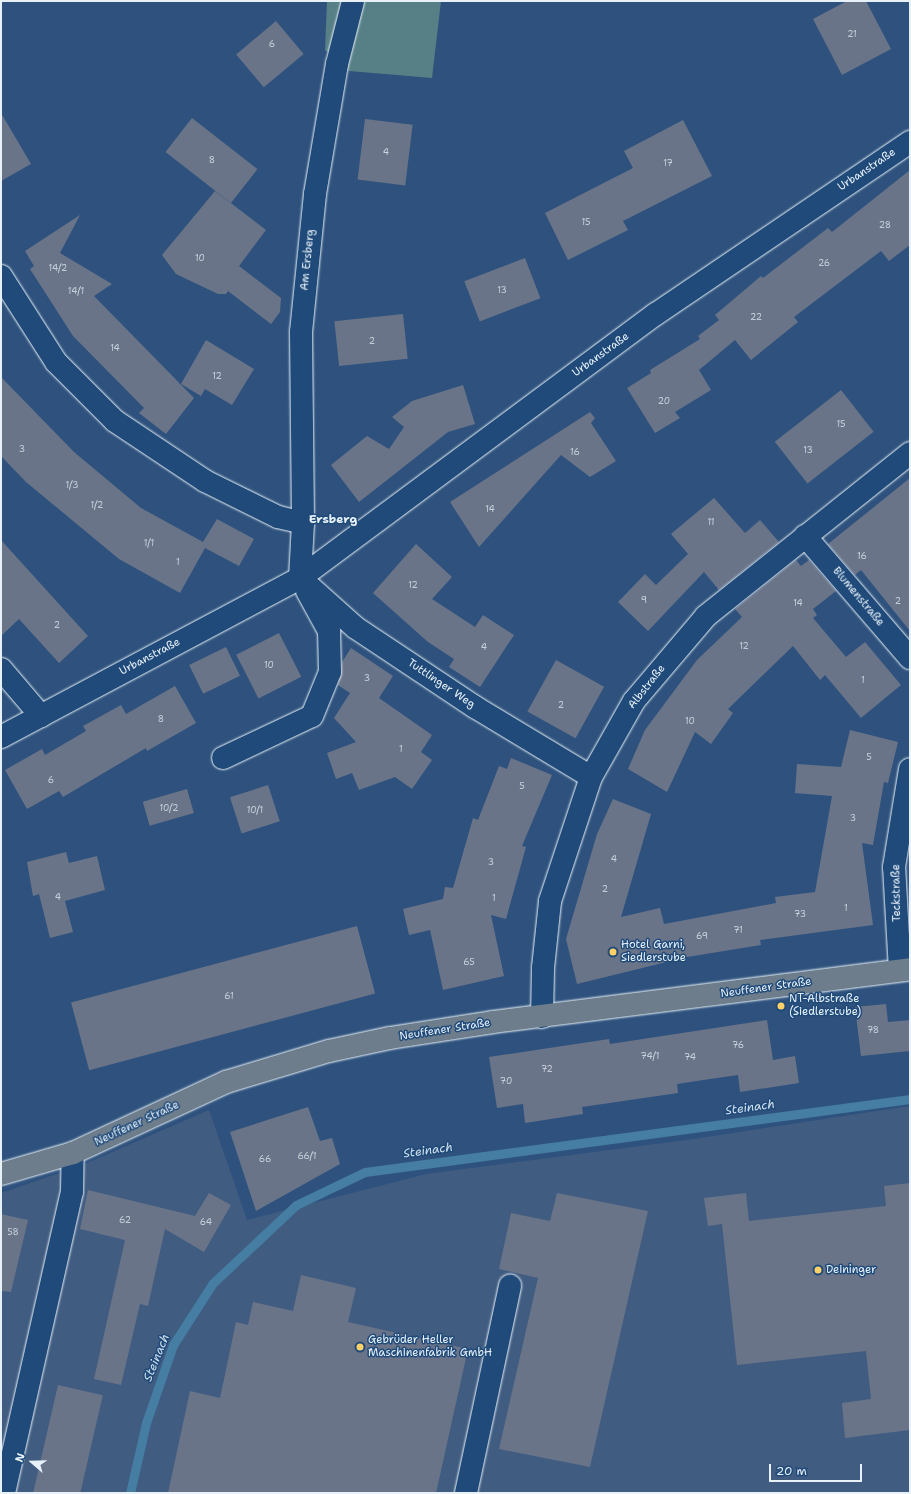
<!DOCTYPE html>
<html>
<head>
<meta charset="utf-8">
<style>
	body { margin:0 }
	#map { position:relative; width:911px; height:1494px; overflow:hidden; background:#2e527d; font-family:"Shantell Sans",sans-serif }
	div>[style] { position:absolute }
	.built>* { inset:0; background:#405c81 }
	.green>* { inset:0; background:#577f86 }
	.stream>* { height:9px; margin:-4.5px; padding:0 4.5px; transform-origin:4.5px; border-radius:4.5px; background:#467da2 }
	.building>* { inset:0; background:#6a7489; transform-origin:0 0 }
	.roads { filter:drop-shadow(0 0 1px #e8f1f8) drop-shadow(0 0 1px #e8f1f8) }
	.minor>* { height:22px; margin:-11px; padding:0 11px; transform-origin:11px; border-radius:11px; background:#1f4a7a }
	.major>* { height:22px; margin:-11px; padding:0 11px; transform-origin:11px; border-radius:11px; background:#6d7d8c }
	.dots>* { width:11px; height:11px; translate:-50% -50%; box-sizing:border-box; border:2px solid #1f4a7a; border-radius:50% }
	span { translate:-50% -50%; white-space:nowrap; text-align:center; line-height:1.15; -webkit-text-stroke:3px #1f4a7a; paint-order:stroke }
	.number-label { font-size:9px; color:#c8d2dc }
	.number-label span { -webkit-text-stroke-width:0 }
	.street-label { font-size:11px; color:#e8f1f8 }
	.poi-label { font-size:11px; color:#e8f1f8 }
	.left { translate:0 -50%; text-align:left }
	.neighbourhood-label { font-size:12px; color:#e8f1f8; font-weight:700 }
	.water-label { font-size:12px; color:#d0e0eb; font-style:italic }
	.frame { position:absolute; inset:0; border:2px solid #e8f1f8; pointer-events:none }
	.north { position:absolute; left:12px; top:1442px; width:40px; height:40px; -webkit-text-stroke:3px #1f4a7a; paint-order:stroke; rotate:290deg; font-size:11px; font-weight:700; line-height:16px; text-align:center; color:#e8f1f8 }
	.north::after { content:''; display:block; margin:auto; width:14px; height:18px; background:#e8f1f8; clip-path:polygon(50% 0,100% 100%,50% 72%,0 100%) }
	.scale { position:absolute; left:769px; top:1464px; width:93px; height:18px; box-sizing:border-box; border:2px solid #e8f1f8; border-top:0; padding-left:5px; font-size:12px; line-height:14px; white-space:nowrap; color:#e8f1f8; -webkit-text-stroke:3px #1f4a7a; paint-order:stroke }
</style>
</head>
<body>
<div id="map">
	<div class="built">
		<i style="clip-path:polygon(910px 1106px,910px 1493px,1px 1493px,1px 1193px,80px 1166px,209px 1110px,247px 1220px,426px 1174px,694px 1139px)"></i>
	</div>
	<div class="green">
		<i style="clip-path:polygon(327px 1px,441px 1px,432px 78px,349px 71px,325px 50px)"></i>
	</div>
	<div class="stream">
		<i style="left:130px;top:1493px;width:72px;rotate:-77.1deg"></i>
		<i style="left:146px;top:1423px;width:83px;rotate:-70.9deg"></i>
		<i style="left:173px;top:1345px;width:74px;rotate:-57.2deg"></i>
		<i style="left:213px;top:1283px;width:114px;rotate:-43.2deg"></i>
		<i style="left:296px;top:1205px;width:76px;rotate:-25.6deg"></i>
		<i style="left:365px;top:1172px;width:550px;rotate:-7.63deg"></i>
	</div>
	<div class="building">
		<i style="clip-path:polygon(847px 1px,866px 1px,891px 49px,842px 75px,813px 19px)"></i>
		<i style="left:276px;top:21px;width:43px;height:52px;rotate:50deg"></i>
		<i style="clip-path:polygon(1px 113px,31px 164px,1px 181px)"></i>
		<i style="left:192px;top:118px;width:83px;height:43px;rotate:38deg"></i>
		<i style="left:365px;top:119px;width:48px;height:61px;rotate:7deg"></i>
		<i style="clip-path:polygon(683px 120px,712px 176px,623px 221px,628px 230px,568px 260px,545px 213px,633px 168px,624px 151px)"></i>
		<i style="clip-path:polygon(910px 170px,910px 245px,889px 261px,881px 251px,794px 317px,798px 322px,751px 360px,735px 340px,699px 370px,711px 390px,675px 412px,680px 418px,655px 433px,627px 388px,651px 373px,650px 370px,700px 339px,698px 336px,719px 320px,715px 315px,761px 276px,763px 278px,828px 228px,832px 232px)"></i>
		<i style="clip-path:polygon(215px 191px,266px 230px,239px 266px,281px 298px,280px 312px,271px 324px,228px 291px,226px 294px,218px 294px,176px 274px,162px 255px)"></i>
		<i style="clip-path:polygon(80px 215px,60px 253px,112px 284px,94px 296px,194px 398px,166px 434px,139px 413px,144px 408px,73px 336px,30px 269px,34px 266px,25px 251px)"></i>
		<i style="left:525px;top:258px;width:43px;height:65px;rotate:69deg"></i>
		<i style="left:403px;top:314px;width:45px;height:69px;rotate:84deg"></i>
		<i style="clip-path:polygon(206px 340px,254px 369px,232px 405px,205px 389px,201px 396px,181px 384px)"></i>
		<i style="clip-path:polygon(1px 377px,74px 452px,141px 508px,203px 542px,217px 519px,254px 539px,239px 566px,205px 548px,180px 593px,119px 559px,26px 482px,1px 456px)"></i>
		<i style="clip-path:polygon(463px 385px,475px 424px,448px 432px,359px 502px,331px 465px,367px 436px,389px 449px,404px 427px,392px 417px,412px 401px)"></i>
		<i style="left:841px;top:390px;width:53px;height:84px;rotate:52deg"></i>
		<i style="clip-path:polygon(590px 412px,595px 418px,591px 423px,616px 461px,590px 477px,561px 455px,479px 547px,450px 502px)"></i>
		<i style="clip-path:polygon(910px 478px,910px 631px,861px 570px,855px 575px,828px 544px)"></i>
		<i style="clip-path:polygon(714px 498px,745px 533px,760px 520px,779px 542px,719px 590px,704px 572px,648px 631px,618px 602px,645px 574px,656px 585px,688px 554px,671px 534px)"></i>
		<i style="clip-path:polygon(1px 540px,88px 636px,59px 663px,19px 619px,1px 636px)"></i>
		<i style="clip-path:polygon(416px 544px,452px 577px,432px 599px,475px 627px,483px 615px,514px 635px,480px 687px,449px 667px,454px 659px,428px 642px,373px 593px)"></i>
		<i style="clip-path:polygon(796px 560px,801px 566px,809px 560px,836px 591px,813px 609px,817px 615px,813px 618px,846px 657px,865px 642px,901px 685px,861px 718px,825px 675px,820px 680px,793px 646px,728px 709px,733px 713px,711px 744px,695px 732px,667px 792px,628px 769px,645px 730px,697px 660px,742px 617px,735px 609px)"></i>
		<i style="left:279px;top:633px;width:49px;height:48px;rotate:63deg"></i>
		<i style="left:226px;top:647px;width:32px;height:41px;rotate:64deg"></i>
		<i style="clip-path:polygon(351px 648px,393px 676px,379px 698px,432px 735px,421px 752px,432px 760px,412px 789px,395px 777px,359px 790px,352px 773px,336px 779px,327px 753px,356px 742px,334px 718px,350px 693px,338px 685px,342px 662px)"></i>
		<i style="left:556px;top:660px;width:55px;height:59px;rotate:29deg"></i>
		<i style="clip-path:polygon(175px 686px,196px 723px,147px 751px,146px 748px,63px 797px,59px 791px,27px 809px,5px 770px,42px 749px,45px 755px,86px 731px,83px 726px,121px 705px,126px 714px)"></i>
		<i style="clip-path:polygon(850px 730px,898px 742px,888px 783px,884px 782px,873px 845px,862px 843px,873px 925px,760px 940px,761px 945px,687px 957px,577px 984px,566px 939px,597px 834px,613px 799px,651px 814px,621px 917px,660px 908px,664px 924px,776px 903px,775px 897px,815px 892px,832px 796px,795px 793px,797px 764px,841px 767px)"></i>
		<i style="clip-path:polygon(511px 758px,552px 775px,522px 846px,526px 847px,506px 919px,491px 915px,504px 976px,443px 990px,430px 930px,409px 935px,403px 909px,443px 899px,445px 887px,453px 888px,473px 818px,478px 820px,499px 766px,507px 769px)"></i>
		<i style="left:268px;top:785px;width:38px;height:40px;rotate:72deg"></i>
		<i style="left:187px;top:789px;width:25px;height:46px;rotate:74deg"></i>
		<i style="clip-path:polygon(66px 852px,69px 863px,97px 856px,105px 890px,65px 901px,73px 932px,50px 938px,39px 894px,33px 896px,27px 862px)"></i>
		<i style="left:357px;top:926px;width:70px;height:296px;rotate:75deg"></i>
		<i style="clip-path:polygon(886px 1004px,888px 1022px,910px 1020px,910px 1051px,861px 1056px,855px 1007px)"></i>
		<i style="clip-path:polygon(767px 1020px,773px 1060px,795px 1056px,799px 1083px,740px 1092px,738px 1075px,710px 1079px,677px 1084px,678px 1093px,582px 1107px,583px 1114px,525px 1123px,523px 1104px,497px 1108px,489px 1057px,609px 1039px,610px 1044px)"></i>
		<i style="clip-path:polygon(308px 1107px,320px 1141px,332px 1138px,340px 1164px,256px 1211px,230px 1132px)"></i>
		<i style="clip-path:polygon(910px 1183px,910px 1430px,845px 1438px,842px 1403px,871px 1399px,866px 1351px,737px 1365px,722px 1224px,708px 1226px,704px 1198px,746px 1193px,749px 1221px,886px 1206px,884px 1186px)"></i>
		<i style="clip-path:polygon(88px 1190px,195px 1216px,209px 1193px,231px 1205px,204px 1252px,165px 1229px,148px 1306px,140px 1304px,121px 1385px,94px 1379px,125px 1240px,80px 1229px)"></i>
		<i style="clip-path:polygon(557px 1193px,648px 1211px,590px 1467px,499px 1449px,538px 1278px,499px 1269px,511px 1213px,550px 1221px)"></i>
		<i style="clip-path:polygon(1px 1214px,28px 1220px,11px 1292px,1px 1291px)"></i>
		<i style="clip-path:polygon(301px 1275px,356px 1288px,348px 1322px,468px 1349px,436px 1493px,168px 1493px,190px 1391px,220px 1398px,236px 1322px,248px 1325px,253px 1302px,293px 1311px)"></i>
		<i style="left:58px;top:1385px;width:46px;height:111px;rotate:13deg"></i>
	</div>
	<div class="roads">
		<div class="minor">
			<i style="left:1px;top:276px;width:102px;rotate:57.4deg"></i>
			<i style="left:56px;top:362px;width:83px;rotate:45deg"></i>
			<i style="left:115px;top:421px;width:108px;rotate:33.7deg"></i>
			<i style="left:205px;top:481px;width:81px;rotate:26.3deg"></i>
			<i style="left:278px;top:517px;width:26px;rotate:13deg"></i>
			<i style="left:303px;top:523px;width:55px;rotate:93.1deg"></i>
			<i style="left:303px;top:523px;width:191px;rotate:-90.6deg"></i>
			<i style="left:301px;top:332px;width:139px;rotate:-84.2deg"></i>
			<i style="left:315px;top:194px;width:132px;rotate:-80.4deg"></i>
			<i style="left:337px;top:64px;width:65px;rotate:-75.7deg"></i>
			<i style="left:805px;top:536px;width:161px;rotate:49.3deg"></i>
			<i style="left:300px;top:578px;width:75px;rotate:41.8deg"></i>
			<i style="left:356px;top:628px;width:143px;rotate:33.6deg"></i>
			<i style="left:475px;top:707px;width:135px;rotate:31.1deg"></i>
			<i style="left:1px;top:669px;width:62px;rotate:49.6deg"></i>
			<i style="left:1px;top:737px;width:339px;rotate:-28deg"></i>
			<i style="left:300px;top:578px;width:443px;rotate:-36.6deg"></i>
			<i style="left:656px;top:314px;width:307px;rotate:-34.1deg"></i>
			<i style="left:223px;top:758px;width:98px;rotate:-25.3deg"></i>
			<i style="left:312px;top:716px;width:48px;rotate:-67.8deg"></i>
			<i style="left:330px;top:672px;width:41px;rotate:-91.4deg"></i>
			<i style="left:329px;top:631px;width:46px;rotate:-118.8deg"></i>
			<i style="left:900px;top:970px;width:103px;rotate:-93.3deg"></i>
			<i style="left:894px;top:867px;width:99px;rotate:-80.7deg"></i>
			<i style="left:542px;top:1017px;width:49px;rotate:-88.8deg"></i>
			<i style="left:543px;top:968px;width:67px;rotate:-84deg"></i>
			<i style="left:550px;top:901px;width:131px;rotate:-71.7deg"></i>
			<i style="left:591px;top:777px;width:87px;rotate:-60.5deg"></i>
			<i style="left:634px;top:701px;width:111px;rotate:-49.7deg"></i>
			<i style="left:706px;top:616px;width:261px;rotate:-38.6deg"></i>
			<i style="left:4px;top:1493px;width:309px;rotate:-77.3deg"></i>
			<i style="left:72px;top:1192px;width:39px;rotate:-89deg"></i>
			<i style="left:466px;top:1493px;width:212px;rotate:-78deg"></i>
		</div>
		<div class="major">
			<i style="left:1px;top:1174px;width:75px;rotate:-16.3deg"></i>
			<i style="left:73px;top:1153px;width:169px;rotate:-24.9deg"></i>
			<i style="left:226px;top:1082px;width:108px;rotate:-16.8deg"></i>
			<i style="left:329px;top:1051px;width:62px;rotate:-12deg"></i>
			<i style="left:390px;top:1038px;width:104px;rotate:-8.8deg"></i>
			<i style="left:493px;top:1022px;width:420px;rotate:-7.2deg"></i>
		</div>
	</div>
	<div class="dots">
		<i style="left:613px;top:952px;background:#ffd166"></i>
		<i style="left:781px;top:1006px;background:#ffd166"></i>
		<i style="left:818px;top:1270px;background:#ffd166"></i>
		<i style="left:360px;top:1347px;background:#ffd166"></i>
	</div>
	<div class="number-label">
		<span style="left:852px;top:34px">21</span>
		<span style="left:272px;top:44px">6</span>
		<span style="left:386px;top:152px">4</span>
		<span style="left:212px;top:160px">8</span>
		<span style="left:668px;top:163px">17</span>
		<span style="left:586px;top:222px">15</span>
		<span style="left:885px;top:225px">28</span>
		<span style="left:200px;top:258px">10</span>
		<span style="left:824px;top:263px">26</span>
		<span style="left:58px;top:268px">14/2</span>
		<span style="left:502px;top:290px">13</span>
		<span style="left:76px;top:291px">14/1</span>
		<span style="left:756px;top:317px">22</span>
		<span style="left:372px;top:341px">2</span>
		<span style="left:115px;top:348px">14</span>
		<span style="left:217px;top:376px">12</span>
		<span style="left:664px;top:401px">20</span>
		<span style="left:841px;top:424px">15</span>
		<span style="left:22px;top:449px">3</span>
		<span style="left:808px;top:450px">13</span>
		<span style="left:575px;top:452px">16</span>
		<span style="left:72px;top:485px">1/3</span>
		<span style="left:97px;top:505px">1/2</span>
		<span style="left:490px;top:509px">14</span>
		<span style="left:711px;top:522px">11</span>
		<span style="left:149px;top:543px">1/1</span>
		<span style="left:862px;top:556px">16</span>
		<span style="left:178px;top:562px">1</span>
		<span style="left:413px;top:585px">12</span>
		<span style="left:644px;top:600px">9</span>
		<span style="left:898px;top:601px">2</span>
		<span style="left:798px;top:603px">14</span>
		<span style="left:57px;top:625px">2</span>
		<span style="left:744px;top:646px">12</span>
		<span style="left:484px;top:647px">4</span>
		<span style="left:269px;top:665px">10</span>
		<span style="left:367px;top:678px">3</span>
		<span style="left:863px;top:680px">1</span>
		<span style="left:561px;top:705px">2</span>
		<span style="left:161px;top:719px">8</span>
		<span style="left:690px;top:721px">10</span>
		<span style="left:401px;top:749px">1</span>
		<span style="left:869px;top:757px">5</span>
		<span style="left:51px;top:780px">6</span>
		<span style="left:522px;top:786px">5</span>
		<span style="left:169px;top:808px">10/2</span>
		<span style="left:255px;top:810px">10/1</span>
		<span style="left:853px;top:818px">3</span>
		<span style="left:614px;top:859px">4</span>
		<span style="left:491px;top:862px">3</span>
		<span style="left:605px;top:889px">2</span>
		<span style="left:58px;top:897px">4</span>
		<span style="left:494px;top:898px">1</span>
		<span style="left:846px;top:908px">1</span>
		<span style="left:800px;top:914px">73</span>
		<span style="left:738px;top:930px">71</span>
		<span style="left:702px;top:936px">69</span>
		<span style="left:469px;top:962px">65</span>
		<span style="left:229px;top:996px">61</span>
		<span style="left:873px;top:1030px">78</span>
		<span style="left:738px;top:1045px">76</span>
		<span style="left:650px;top:1056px">74/1</span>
		<span style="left:690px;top:1057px">74</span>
		<span style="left:547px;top:1069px">72</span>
		<span style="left:506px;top:1081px">70</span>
		<span style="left:307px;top:1156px">66/1</span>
		<span style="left:265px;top:1159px">66</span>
		<span style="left:125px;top:1220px">62</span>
		<span style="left:206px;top:1222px">64</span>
		<span style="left:13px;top:1232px">58</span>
	</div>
	<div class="street-label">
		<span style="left:867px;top:170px;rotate:-34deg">Urbanstraße</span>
		<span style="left:308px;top:260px;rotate:-84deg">Am Ersberg</span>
		<span style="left:601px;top:355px;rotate:-36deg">Urbanstraße</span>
		<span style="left:858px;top:597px;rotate:50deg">Blumenstraße</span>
		<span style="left:150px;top:657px;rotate:-28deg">Urbanstraße</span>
		<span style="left:441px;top:684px;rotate:34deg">Tuttlinger Weg</span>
		<span style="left:647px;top:687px;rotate:-52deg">Albstraße</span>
		<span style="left:897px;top:893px;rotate:-91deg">Teckstraße</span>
		<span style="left:766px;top:988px;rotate:-8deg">Neuffener Straße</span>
		<span style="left:445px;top:1030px;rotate:-9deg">Neuffener Straße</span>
		<span style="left:137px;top:1124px;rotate:-25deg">Neuffener Straße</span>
	</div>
	<div class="poi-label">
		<span class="left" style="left:621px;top:952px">Hotel Garni,<br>Siedlerstube</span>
		<span class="left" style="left:789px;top:1006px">NT-Albstraße<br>(Siedlerstube)</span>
		<span class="left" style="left:826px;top:1270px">Deininger</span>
		<span class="left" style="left:368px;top:1347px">Gebrüder Heller<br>Maschinenfabrik GmbH</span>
	</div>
	<div class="neighbourhood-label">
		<span style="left:333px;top:520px">Ersberg</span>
	</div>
	<div class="water-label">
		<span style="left:750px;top:1108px;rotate:-8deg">Steinach</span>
		<span style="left:428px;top:1151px;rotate:-8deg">Steinach</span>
		<span style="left:157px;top:1358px;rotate:-68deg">Steinach</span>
	</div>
	<div class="frame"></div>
	<div class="north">N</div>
	<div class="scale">20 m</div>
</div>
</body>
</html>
